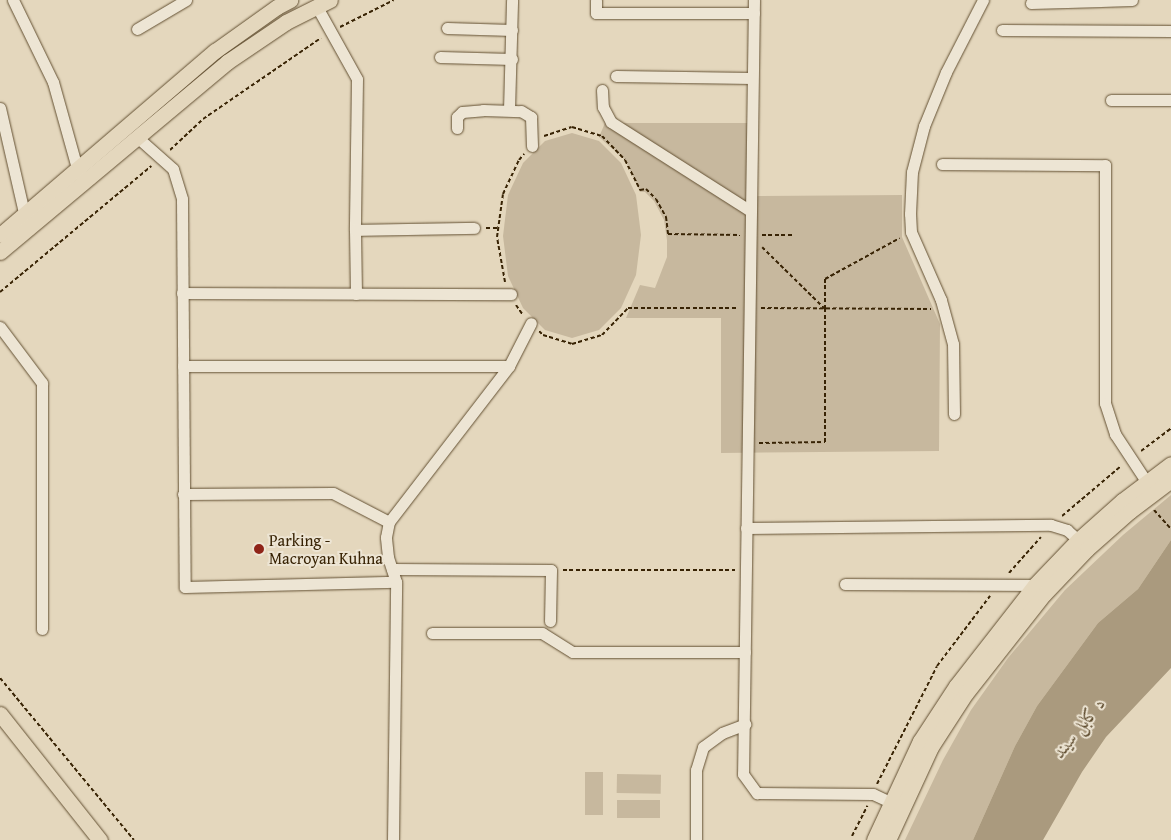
<!DOCTYPE html>
<html>
<head>
<meta charset="utf-8">
<style>
	body { margin:0 }
	#map { position:relative; width:1171px; height:840px; overflow:hidden; background:#e4d7bd; font-family:"Gentium Book Plus",Amiri,serif }
	div>[style] { position:absolute }
	.green>* { inset:0; background:#c7b89e; transform-origin:0 0 }
	.water>* { inset:0; background:#aa9a7e }
	.path>* { height:2px; margin-top:-1px; transform-origin:0; background:repeating-linear-gradient(90deg,#382304 0 4px,transparent 0 6.5px) }
	.roads { filter:drop-shadow(0 0 1px #635032) drop-shadow(0 0 1px #635032) }
	.minor>* { height:11px; margin:-5.5px; padding:0 5.5px; transform-origin:5.5px; border-radius:5.5px; background:#ede5d4 }
	.major>* { height:15px; margin:-7.5px; padding:0 7.5px; transform-origin:7.5px; border-radius:7.5px; background:#e4d7bd }
	.dots>* { width:14px; height:14px; translate:-50% -50%; box-sizing:border-box; border:2px solid #ede5d4; border-radius:50% }
	span { translate:-50% -50%; white-space:nowrap; text-align:center; line-height:1.15; -webkit-text-stroke:4px #ede5d4; paint-order:stroke }
	.poi-label { font-size:16px; color:#382304 }
	.left { translate:0 -50%; text-align:left }
	.water-label { font-size:18px; color:#5a4729; font-style:italic }
</style>
</head>
<body>
<div id="map">
	<div class="green">
		<i style="clip-path:polygon(605px 123px,757px 123px,755px 196px,902px 195px,902px 237px,940px 324px,939px 451px,721px 453px,721px 318px,626px 318px,640px 285px,655px 288px,667px 257px,667px 240px,664px 220px,654px 201px,645px 192px,640px 192px,625px 160px,599px 137px)"></i>
		<i style="clip-path:polygon(572px 133px,599px 141px,621px 163px,636px 195px,641px 235px,636px 275px,621px 308px,599px 330px,572px 338px,545px 330px,523px 308px,508px 276px,503px 236px,508px 195px,523px 163px,545px 141px)"></i>
		<i style="clip-path:polygon(1171px 495px,1171px 540px,1138px 589px,1098px 623px,1037px 706px,1015px 746px,973px 840px,905px 840px,943px 760px,971px 710px,1008px 658px,1065px 590px,1123px 535px)"></i>
		<i style="left:585px;top:772px;width:18px;height:43px"></i>
		<i style="left:617px;top:774px;width:44px;height:19px;rotate:1deg"></i>
		<i style="left:617px;top:800px;width:43px;height:18px"></i>
	</div>
	<div class="water">
		<i style="clip-path:polygon(1171px 540px,1171px 668px,1106px 737px,1082px 772px,1043px 840px,973px 840px,1015px 746px,1037px 706px,1098px 623px,1138px 589px)"></i>
	</div>
	<div class="path">
		<i style="left:340px;top:27px;width:60px;rotate:-26.6deg"></i>
		<i style="left:544px;top:136px;width:29px;rotate:-18deg"></i>
		<i style="left:572px;top:127px;width:31px;rotate:17deg"></i>
		<i style="left:602px;top:136px;width:33px;rotate:46deg"></i>
		<i style="left:625px;top:160px;width:34px;rotate:63deg"></i>
		<i style="left:640px;top:190px;width:6px;rotate:-9deg"></i>
		<i style="left:646px;top:189px;width:14px;rotate:45deg"></i>
		<i style="left:656px;top:199px;width:21px;rotate:61deg"></i>
		<i style="left:666px;top:217px;width:17px;rotate:83deg"></i>
		<i style="left:668px;top:234px;width:72px;rotate:0.8deg"></i>
		<i style="left:170px;top:150px;width:45px;rotate:-43.2deg"></i>
		<i style="left:203px;top:119px;width:143px;rotate:-34.5deg"></i>
		<i style="left:486px;top:228px;width:13px"></i>
		<i style="left:762px;top:235px;width:31px"></i>
		<i style="left:505px;top:282px;width:46px;rotate:-100.1deg"></i>
		<i style="left:497px;top:237px;width:43px;rotate:-82.1deg"></i>
		<i style="left:503px;top:194px;width:38px;rotate:-65deg"></i>
		<i style="left:519px;top:160px;width:8px;rotate:-50deg"></i>
		<i style="left:0;top:292px;width:197px;rotate:-39.8deg"></i>
		<i style="left:516px;top:305px;width:12px;rotate:55deg"></i>
		<i style="left:761px;top:308px;width:170px;rotate:0.3deg"></i>
		<i style="left:825px;top:309px;width:30px;rotate:-90deg"></i>
		<i style="left:825px;top:279px;width:85px;rotate:-28.7deg"></i>
		<i style="left:539px;top:331px;width:6px;rotate:45deg"></i>
		<i style="left:543px;top:335px;width:30px;rotate:17deg"></i>
		<i style="left:572px;top:344px;width:31px;rotate:-17deg"></i>
		<i style="left:602px;top:335px;width:37px;rotate:-46deg"></i>
		<i style="left:628px;top:308px;width:110px"></i>
		<i style="left:759px;top:443px;width:66px;rotate:-0.9deg"></i>
		<i style="left:825px;top:442px;width:133px;rotate:-90deg"></i>
		<i style="left:825px;top:309px;width:88px;rotate:-135.5deg"></i>
		<i style="left:1141px;top:451px;width:38px;rotate:-37deg"></i>
		<i style="left:1154px;top:510px;width:25px;rotate:48deg"></i>
		<i style="left:1062px;top:516px;width:77px;rotate:-40.3deg"></i>
		<i style="left:563px;top:570px;width:172px"></i>
		<i style="left:1009px;top:573px;width:48px;rotate:-48.4deg"></i>
		<i style="left:0;top:678px;width:210px;rotate:50.4deg"></i>
		<i style="left:877px;top:784px;width:132px;rotate:-63deg"></i>
		<i style="left:937px;top:666px;width:88px;rotate:-52.9deg"></i>
		<i style="left:852px;top:836px;width:34px;rotate:-63deg"></i>
	</div>
	<div class="roads">
		<div class="minor">
			<i style="left:13px;top:0;width:91px;rotate:64deg"></i>
			<i style="left:53px;top:82px;width:89px;rotate:74.4deg"></i>
			<i style="left:77px;top:168px;width:6px;rotate:51deg"></i>
			<i style="left:596px;top:0;width:13px;rotate:90deg"></i>
			<i style="left:596px;top:13px;width:158px"></i>
			<i style="left:754px;top:0;width:774px;rotate:90.81deg"></i>
			<i style="left:743px;top:774px;width:24px;rotate:54deg"></i>
			<i style="left:757px;top:793px;width:116px;rotate:0.5deg"></i>
			<i style="left:873px;top:794px;width:21px;rotate:25deg"></i>
			<i style="left:1031px;top:3px;width:101px;rotate:-1.7deg"></i>
			<i style="left:317px;top:7px;width:82px;rotate:60.9deg"></i>
			<i style="left:357px;top:79px;width:151px;rotate:90.8deg"></i>
			<i style="left:355px;top:230px;width:64px;rotate:89.1deg"></i>
			<i style="left:447px;top:28px;width:65px;rotate:1.8deg"></i>
			<i style="left:137px;top:29px;width:57px;rotate:-30.6deg"></i>
			<i style="left:1002px;top:30px;width:169px;rotate:0.3deg"></i>
			<i style="left:440px;top:57px;width:72px;rotate:1.6deg"></i>
			<i style="left:616px;top:76px;width:136px;rotate:0.8deg"></i>
			<i style="left:602px;top:90px;width:17px;rotate:87deg"></i>
			<i style="left:603px;top:107px;width:17px;rotate:62deg"></i>
			<i style="left:611px;top:122px;width:164px;rotate:32.5deg"></i>
			<i style="left:1111px;top:100px;width:60px"></i>
			<i style="left:0;top:108px;width:108px;rotate:77.1deg"></i>
			<i style="left:509px;top:110px;width:110px;rotate:-88.4deg"></i>
			<i style="left:457px;top:128px;width:11px;rotate:-90deg"></i>
			<i style="left:457px;top:117px;width:7px;rotate:-45deg"></i>
			<i style="left:462px;top:112px;width:21px;rotate:-5deg"></i>
			<i style="left:483px;top:110px;width:38px;rotate:2deg"></i>
			<i style="left:521px;top:111px;width:12px;rotate:31deg"></i>
			<i style="left:531px;top:117px;width:29px;rotate:88deg"></i>
			<i style="left:137px;top:137px;width:48px;rotate:41.6deg"></i>
			<i style="left:173px;top:169px;width:31px;rotate:73deg"></i>
			<i style="left:182px;top:199px;width:388px;rotate:89.6deg"></i>
			<i style="left:185px;top:587px;width:211px;rotate:-1.4deg"></i>
			<i style="left:942px;top:164px;width:163px;rotate:0.4deg"></i>
			<i style="left:1105px;top:165px;width:238px;rotate:90deg"></i>
			<i style="left:1105px;top:403px;width:33px;rotate:72deg"></i>
			<i style="left:1115px;top:434px;width:64px;rotate:56.6deg"></i>
			<i style="left:355px;top:230px;width:119px;rotate:-1deg"></i>
			<i style="left:182px;top:293px;width:329px;rotate:0.2deg"></i>
			<i style="left:0;top:327px;width:70px;rotate:53.1deg"></i>
			<i style="left:42px;top:383px;width:246px;rotate:90deg"></i>
			<i style="left:183px;top:366px;width:326px"></i>
			<i style="left:954px;top:414px;width:70px;rotate:-90.8deg"></i>
			<i style="left:953px;top:344px;width:46px;rotate:-105.3deg"></i>
			<i style="left:941px;top:300px;width:74px;rotate:-113.8deg"></i>
			<i style="left:911px;top:232px;width:18px;rotate:-93deg"></i>
			<i style="left:910px;top:214px;width:42px;rotate:-87.3deg"></i>
			<i style="left:912px;top:172px;width:48px;rotate:-75.4deg"></i>
			<i style="left:924px;top:126px;width:58px;rotate:-67.8deg"></i>
			<i style="left:946px;top:72px;width:81px;rotate:-62.8deg"></i>
			<i style="left:183px;top:494px;width:150px;rotate:-0.4deg"></i>
			<i style="left:333px;top:493px;width:63px;rotate:27.4deg"></i>
			<i style="left:746px;top:528px;width:305px;rotate:-0.6deg"></i>
			<i style="left:1051px;top:525px;width:17px;rotate:17deg"></i>
			<i style="left:1067px;top:530px;width:15px;rotate:42deg"></i>
			<i style="left:392px;top:569px;width:159px;rotate:0.4deg"></i>
			<i style="left:551px;top:570px;width:51px;rotate:91.1deg"></i>
			<i style="left:845px;top:584px;width:190px;rotate:0.3deg"></i>
			<i style="left:432px;top:633px;width:110px"></i>
			<i style="left:542px;top:633px;width:36px;rotate:32deg"></i>
			<i style="left:573px;top:652px;width:172px"></i>
			<i style="left:393px;top:840px;width:258px;rotate:-89.3deg"></i>
			<i style="left:396px;top:582px;width:26px;rotate:-108deg"></i>
			<i style="left:388px;top:557px;width:20px;rotate:-96deg"></i>
			<i style="left:386px;top:537px;width:15px;rotate:-79deg"></i>
			<i style="left:389px;top:522px;width:197px;rotate:-52.4deg"></i>
			<i style="left:509px;top:366px;width:48px;rotate:-62.9deg"></i>
			<i style="left:696px;top:840px;width:70px;rotate:-90deg"></i>
			<i style="left:696px;top:770px;width:24px;rotate:-73deg"></i>
			<i style="left:703px;top:747px;width:24px;rotate:-36deg"></i>
			<i style="left:722px;top:733px;width:25px;rotate:-21deg"></i>
		</div>
		<div class="major">
			<i style="left:0;top:235px;width:283px;rotate:-40.6deg"></i>
			<i style="left:215px;top:51px;width:76px;rotate:-35.4deg"></i>
			<i style="left:277px;top:7px;width:15px;rotate:-28deg"></i>
			<i style="left:0;top:252px;width:296px;rotate:-39.9deg"></i>
			<i style="left:227px;top:62px;width:71px;rotate:-34.1deg"></i>
			<i style="left:286px;top:22px;width:49px;rotate:-26.6deg"></i>
			<i style="left:0;top:714px;width:161px;rotate:51.6deg"></i>
			<i style="left:874px;top:840px;width:109px;rotate:-65.1deg"></i>
			<i style="left:920px;top:741px;width:66px;rotate:-56.8deg"></i>
			<i style="left:956px;top:686px;width:128px;rotate:-52deg"></i>
			<i style="left:1035px;top:585px;width:62px;rotate:-46.3deg"></i>
			<i style="left:1078px;top:540px;width:59px;rotate:-41.6deg"></i>
			<i style="left:1122px;top:501px;width:61px;rotate:-37.1deg"></i>
			<i style="left:888px;top:840px;width:102px;rotate:-65.2deg"></i>
			<i style="left:931px;top:747px;width:64px;rotate:-57.1deg"></i>
			<i style="left:966px;top:693px;width:126px;rotate:-51.8deg"></i>
			<i style="left:1044px;top:594px;width:62px;rotate:-46.3deg"></i>
			<i style="left:1087px;top:549px;width:57px;rotate:-41.5deg"></i>
			<i style="left:1130px;top:511px;width:51px;rotate:-37.1deg"></i>
		</div>
	</div>
	<div class="dots">
		<i style="left:259px;top:549px;background:#8f2418"></i>
	</div>
	<div class="poi-label">
		<span class="left" style="left:269px;top:549px">Parking -<br>Macroyan Kuhna</span>
	</div>
	<div class="water-label">
		<span style="left:1079px;top:728px;rotate:-51deg">د کابل سيند</span>
	</div>
</div>
</body>
</html>
